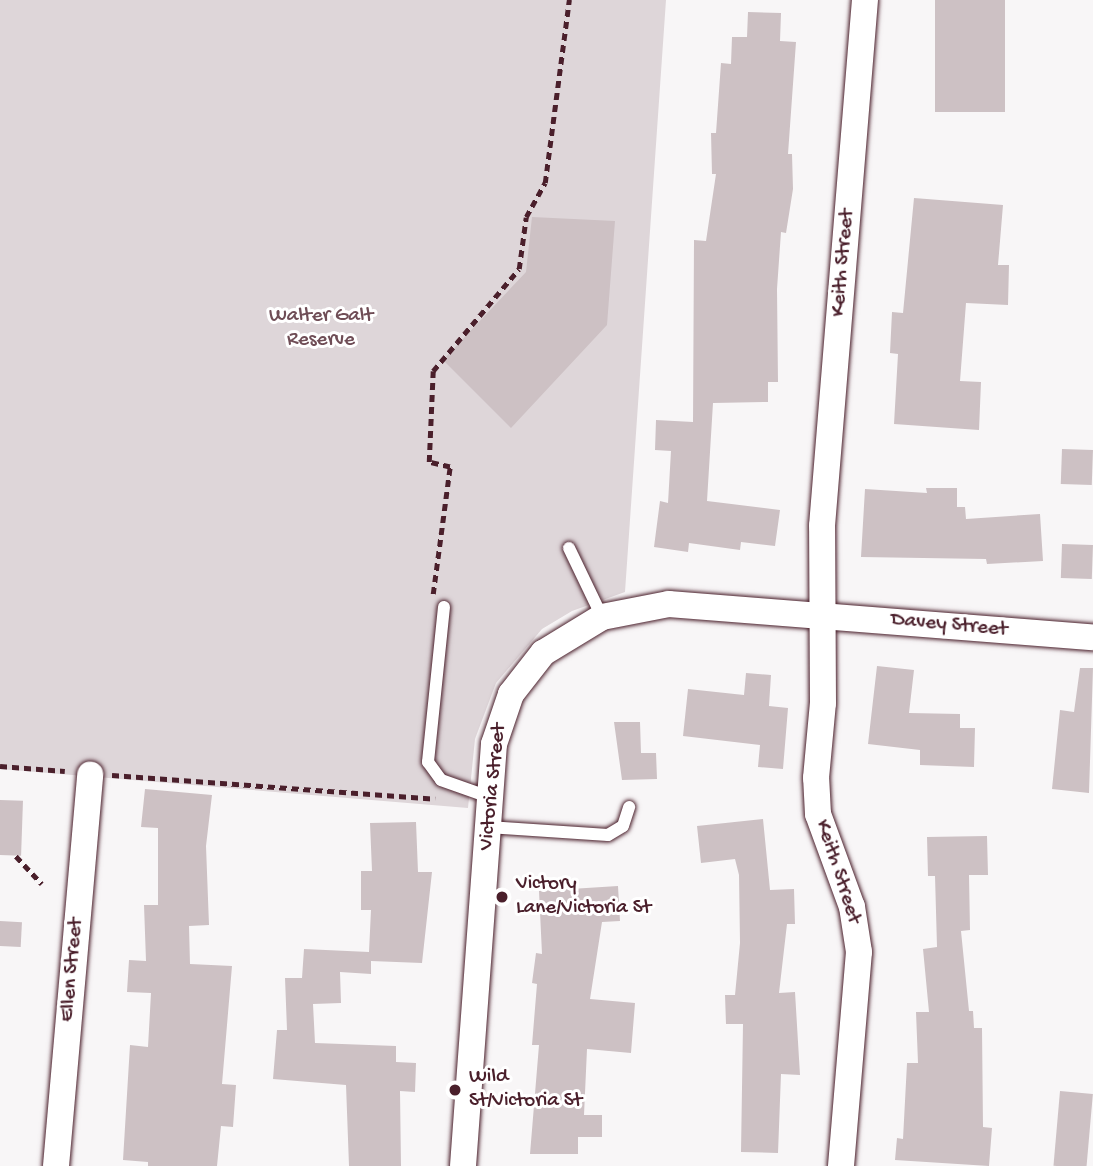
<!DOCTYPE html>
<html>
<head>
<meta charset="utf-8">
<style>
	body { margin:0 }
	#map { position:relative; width:1093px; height:1166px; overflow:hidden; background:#f8f6f7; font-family:"Gochi Hand",sans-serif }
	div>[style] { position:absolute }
	.green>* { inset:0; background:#ded6d9 }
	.building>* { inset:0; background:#cdc1c4; transform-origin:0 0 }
	.path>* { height:4.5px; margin-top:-2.25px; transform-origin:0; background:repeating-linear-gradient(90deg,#4a1f2b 0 7px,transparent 0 12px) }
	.roads { filter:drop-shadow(0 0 2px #4a1f2b) drop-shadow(0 0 2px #4a1f2b) }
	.lane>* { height:12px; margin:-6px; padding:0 6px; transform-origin:6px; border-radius:6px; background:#fff }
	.street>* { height:26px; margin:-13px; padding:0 13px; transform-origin:13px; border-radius:13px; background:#fff }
	.dots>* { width:19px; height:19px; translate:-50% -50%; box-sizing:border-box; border:4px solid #fff; border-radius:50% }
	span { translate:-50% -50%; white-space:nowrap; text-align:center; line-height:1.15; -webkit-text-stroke:6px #fff; paint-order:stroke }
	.street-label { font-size:21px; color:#4a1f2b }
	.park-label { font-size:21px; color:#6f4d56 }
	.poi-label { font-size:21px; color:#4a1f2b }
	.left { translate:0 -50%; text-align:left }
</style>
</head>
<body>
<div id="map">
	<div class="green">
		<i style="clip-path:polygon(0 0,666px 0,625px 592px,572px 611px,542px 629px,496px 683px,475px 739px,468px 808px,0 769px)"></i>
	</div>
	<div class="building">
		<i style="left:935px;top:0;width:70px;height:112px"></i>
		<i style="clip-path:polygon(748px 12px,781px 13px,780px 41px,796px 42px,788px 154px,792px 154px,793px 189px,786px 233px,781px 232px,777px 289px,778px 382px,768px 382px,768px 402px,713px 403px,707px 501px,780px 510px,775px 546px,741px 542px,740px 550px,689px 543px,688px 552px,654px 547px,660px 501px,668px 503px,671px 451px,655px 450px,656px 420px,693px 422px,694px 240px,706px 241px,716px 174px,712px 174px,711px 133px,716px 133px,721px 63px,731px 64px,732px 37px,747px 37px)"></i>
		<i style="clip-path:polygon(914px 198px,1003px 205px,998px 265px,1009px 265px,1008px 305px,966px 303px,960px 381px,981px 382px,979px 430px,894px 424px,898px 354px,890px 353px,892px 312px,903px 313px)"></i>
		<i style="clip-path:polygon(532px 217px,615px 221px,607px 325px,511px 428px,443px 360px,526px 272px)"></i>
		<i style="left:1062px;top:449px;width:31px;height:35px;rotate:2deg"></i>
		<i style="clip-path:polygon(926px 488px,957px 488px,957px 507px,965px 507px,966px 519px,1040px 514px,1043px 561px,987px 564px,986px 559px,861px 557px,865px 489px,927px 493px)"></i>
		<i style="left:1062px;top:544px;width:31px;height:34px;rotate:2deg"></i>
		<i style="clip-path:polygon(877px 666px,914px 670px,909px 713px,960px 714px,960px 728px,975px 728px,974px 767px,920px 765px,920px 750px,868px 744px)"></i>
		<i style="clip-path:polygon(1080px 668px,1093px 668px,1089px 793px,1052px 789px,1060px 710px,1074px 712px)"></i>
		<i style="clip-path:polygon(746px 673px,771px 675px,769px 706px,788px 708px,783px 769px,758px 767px,760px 745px,683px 736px,688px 689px,744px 695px)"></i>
		<i style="clip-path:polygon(614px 722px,640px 722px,641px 753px,656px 753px,657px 779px,622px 780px)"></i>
		<i style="clip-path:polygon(145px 789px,212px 795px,206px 846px,209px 925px,189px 926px,190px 964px,232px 966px,222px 1084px,236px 1085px,233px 1127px,221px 1126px,217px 1166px,148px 1166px,148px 1162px,123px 1160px,130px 1045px,148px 1047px,151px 993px,127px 992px,129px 960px,146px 961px,144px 905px,158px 905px,158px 828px,141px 827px)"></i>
		<i style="left:0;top:800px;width:23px;height:55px;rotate:2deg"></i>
		<i style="clip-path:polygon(763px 819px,770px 890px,794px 889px,795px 924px,787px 924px,779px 993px,795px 992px,800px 1075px,781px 1074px,778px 1153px,741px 1152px,743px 1024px,726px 1024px,725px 995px,735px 995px,740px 943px,739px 875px,735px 859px,701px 863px,697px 826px)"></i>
		<i style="clip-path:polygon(416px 822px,418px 872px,432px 872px,422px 963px,371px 961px,371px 974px,340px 972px,341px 1003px,313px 1004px,315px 1043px,396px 1046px,396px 1062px,416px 1063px,415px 1092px,400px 1091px,401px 1166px,349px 1166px,346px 1085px,273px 1079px,277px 1030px,287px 1030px,285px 978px,302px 978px,304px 949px,369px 952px,371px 910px,361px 910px,361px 871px,372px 871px,370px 823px)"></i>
		<i style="clip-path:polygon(987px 836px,988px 875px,969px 875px,970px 930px,961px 931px,969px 1011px,973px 1011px,974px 1028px,982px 1028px,983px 1127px,992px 1128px,989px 1166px,895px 1160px,897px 1138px,903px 1139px,907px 1063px,918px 1063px,916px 1012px,929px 1012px,923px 949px,937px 947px,935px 876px,928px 876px,927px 837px)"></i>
		<i style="clip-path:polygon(618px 886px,620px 921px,602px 922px,590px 999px,635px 1003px,631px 1053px,587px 1049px,584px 1115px,602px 1115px,602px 1137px,578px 1137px,578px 1154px,530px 1154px,539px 1045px,532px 1045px,537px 984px,532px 983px,536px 953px,542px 954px,539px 891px)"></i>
		<i style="left:0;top:921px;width:22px;height:25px;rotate:3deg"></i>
		<i style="left:1060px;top:1091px;width:33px;height:75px;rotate:5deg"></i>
	</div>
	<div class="path">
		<i style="left:433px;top:594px;width:128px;rotate:-82.4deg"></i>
		<i style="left:450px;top:467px;width:22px;rotate:-167deg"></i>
		<i style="left:429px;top:462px;width:91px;rotate:-87.5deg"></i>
		<i style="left:433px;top:371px;width:133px;rotate:-49.9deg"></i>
		<i style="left:519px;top:269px;width:52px;rotate:-82.3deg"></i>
		<i style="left:526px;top:217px;width:39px;rotate:-61deg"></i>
		<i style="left:545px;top:183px;width:185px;rotate:-82.5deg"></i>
		<i style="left:0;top:766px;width:65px;rotate:4.4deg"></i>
		<i style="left:112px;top:775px;width:324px;rotate:4.2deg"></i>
		<i style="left:16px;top:856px;width:38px;rotate:47deg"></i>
	</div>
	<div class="roads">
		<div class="lane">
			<i style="left:569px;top:548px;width:76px;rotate:64.4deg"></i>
			<i style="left:444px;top:607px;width:156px;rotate:95.9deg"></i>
			<i style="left:428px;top:762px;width:22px;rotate:54deg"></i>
			<i style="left:441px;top:780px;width:51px;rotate:19.5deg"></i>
			<i style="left:488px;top:827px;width:120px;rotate:3.8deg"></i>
			<i style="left:608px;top:835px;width:17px;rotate:-31deg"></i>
			<i style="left:623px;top:826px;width:20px;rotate:-72deg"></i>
		</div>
		<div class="street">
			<i style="left:56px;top:1166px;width:393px;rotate:-85deg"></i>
			<i style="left:463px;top:1166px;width:423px;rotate:-85.8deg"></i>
			<i style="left:494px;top:744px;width:53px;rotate:-71.2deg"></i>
			<i style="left:511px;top:694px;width:52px;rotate:-52deg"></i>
			<i style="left:543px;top:653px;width:69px;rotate:-31.4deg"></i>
			<i style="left:602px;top:617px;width:68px;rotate:-11deg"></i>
			<i style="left:669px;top:604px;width:425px;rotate:4.5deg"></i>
			<i style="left:841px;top:1166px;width:215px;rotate:-85.2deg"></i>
			<i style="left:859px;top:952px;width:46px;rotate:-98.8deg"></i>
			<i style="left:852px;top:907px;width:99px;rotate:-110.1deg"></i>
			<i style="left:818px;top:814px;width:36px;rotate:-93deg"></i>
			<i style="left:816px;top:778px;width:75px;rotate:-84.7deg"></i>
			<i style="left:823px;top:703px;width:177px;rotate:-90.3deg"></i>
			<i style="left:822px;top:526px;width:528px;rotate:-85.33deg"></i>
		</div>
	</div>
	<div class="dots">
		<i style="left:502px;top:897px;background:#4a1f2b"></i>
		<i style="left:455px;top:1090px;background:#4a1f2b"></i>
	</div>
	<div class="street-label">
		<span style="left:844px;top:263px;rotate:-85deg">Keith Street</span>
		<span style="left:949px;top:626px;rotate:5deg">Davey Street</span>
		<span style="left:494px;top:787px;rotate:-84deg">Victoria Street</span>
		<span style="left:837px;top:872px;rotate:72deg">Keith Street</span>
		<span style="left:73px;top:970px;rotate:-85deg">Ellen Street</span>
	</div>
	<div class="park-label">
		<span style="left:321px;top:329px">Walter Galt<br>Reserve</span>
	</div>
	<div class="poi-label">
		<span class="left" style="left:516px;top:897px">Victory<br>Lane/Victoria St</span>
		<span class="left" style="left:469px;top:1090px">Wild<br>St/Victoria St</span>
	</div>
</div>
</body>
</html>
